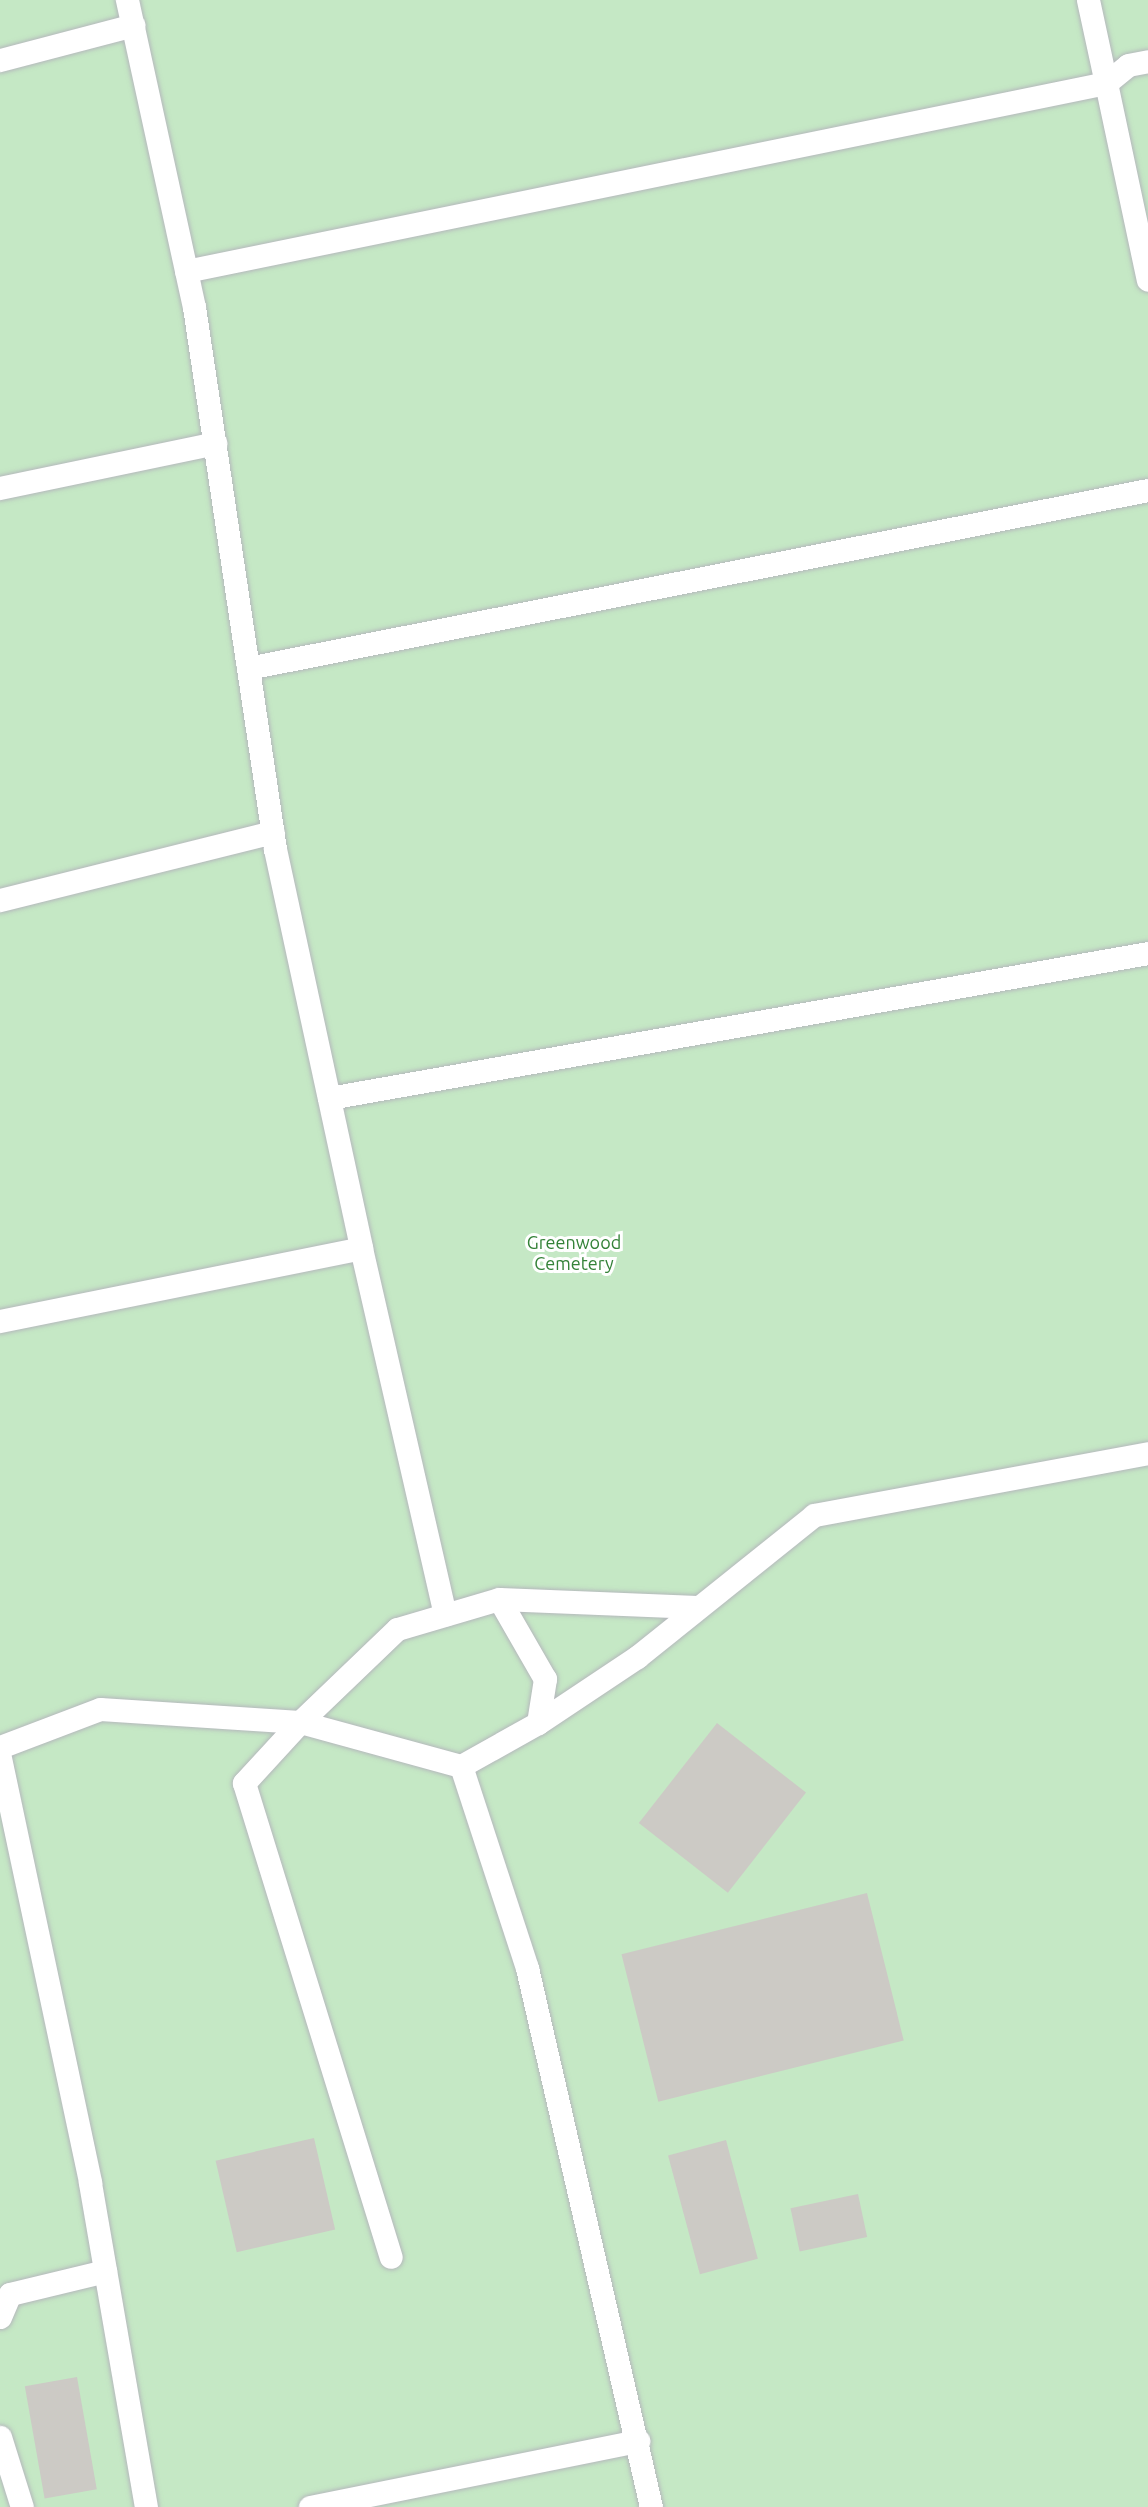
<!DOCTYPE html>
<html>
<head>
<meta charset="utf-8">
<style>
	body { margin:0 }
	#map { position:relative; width:1148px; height:2507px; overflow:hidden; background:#f1efe8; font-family:Ubuntu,sans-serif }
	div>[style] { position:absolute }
	.green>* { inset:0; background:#c5e8c5; transform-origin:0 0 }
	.building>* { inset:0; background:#cccac5; transform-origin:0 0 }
	.roads { filter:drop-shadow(0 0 2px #b5b8bc) drop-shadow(0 0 2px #b5b8bc) }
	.service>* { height:23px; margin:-11.5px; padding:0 11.5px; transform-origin:11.5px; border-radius:11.5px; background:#fff }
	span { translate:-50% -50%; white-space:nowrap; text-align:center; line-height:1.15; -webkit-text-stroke:6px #fff; paint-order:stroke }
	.park-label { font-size:18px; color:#348238 }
</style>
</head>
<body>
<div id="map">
	<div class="green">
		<i style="left:0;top:0;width:1148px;height:2507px"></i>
	</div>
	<div class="building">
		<i style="left:717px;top:1723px;width:113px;height:127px;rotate:38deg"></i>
		<i style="left:867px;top:1893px;width:152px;height:253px;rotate:76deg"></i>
		<i style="left:314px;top:2138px;width:94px;height:101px;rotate:77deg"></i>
		<i style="left:726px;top:2140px;width:123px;height:60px;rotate:75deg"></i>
		<i style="left:858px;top:2194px;width:44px;height:69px;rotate:78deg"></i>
		<i style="left:77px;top:2377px;width:114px;height:53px;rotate:80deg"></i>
	</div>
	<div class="roads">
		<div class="service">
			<i style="left:127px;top:0;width:314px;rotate:77.7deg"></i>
			<i style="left:194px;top:307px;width:548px;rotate:81.5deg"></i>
			<i style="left:275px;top:849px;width:408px;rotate:77.8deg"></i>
			<i style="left:1088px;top:0;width:85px;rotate:77.8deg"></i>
			<i style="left:0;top:60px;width:138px;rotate:-14.7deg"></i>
			<i style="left:1106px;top:83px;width:28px;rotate:-39deg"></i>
			<i style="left:1128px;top:65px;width:20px;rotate:-11deg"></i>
			<i style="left:186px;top:271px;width:939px;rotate:-11.55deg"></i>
			<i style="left:1106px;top:83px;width:201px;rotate:78deg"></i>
			<i style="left:0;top:488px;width:220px;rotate:-11.8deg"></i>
			<i style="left:248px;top:668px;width:917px;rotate:-11.19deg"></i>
			<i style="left:0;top:900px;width:281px;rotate:-14deg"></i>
			<i style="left:329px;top:1098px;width:832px;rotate:-10.04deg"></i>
			<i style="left:0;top:1321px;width:368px;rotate:-11.4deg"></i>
			<i style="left:361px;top:1248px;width:376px;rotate:77.1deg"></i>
			<i style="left:499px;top:1599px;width:199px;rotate:2.3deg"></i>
			<i style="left:538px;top:1723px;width:119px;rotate:-33.7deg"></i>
			<i style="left:637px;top:1657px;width:227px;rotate:-38.7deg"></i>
			<i style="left:814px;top:1515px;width:340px;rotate:-10.5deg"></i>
			<i style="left:0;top:1747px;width:107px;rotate:-20.8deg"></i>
			<i style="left:100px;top:1709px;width:200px;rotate:3.7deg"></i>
			<i style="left:300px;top:1722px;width:167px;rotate:15.3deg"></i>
			<i style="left:461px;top:1766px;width:88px;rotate:-29.2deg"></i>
			<i style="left:538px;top:1723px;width:45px;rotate:-81deg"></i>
			<i style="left:545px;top:1679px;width:92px;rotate:-119.9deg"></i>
			<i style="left:499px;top:1599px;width:106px;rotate:163.6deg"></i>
			<i style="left:397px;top:1629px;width:134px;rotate:136.2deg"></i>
			<i style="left:300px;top:1722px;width:83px;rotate:132.6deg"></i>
			<i style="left:244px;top:1783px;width:496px;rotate:72.8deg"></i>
			<i style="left:0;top:1758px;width:434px;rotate:78deg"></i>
			<i style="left:90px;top:2183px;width:329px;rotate:80.2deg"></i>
			<i style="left:461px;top:1766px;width:213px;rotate:71.9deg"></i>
			<i style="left:527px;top:1968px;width:553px;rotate:77.04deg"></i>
			<i style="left:0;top:2317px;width:25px;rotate:-67deg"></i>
			<i style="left:10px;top:2294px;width:98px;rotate:-13.6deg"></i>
			<i style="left:0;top:2437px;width:73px;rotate:72.6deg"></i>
			<i style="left:310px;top:2507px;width:335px;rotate:-11.4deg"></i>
		</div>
	</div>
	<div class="park-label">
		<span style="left:574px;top:1253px">Greenwood<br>Cemetery</span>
	</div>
</div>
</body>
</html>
